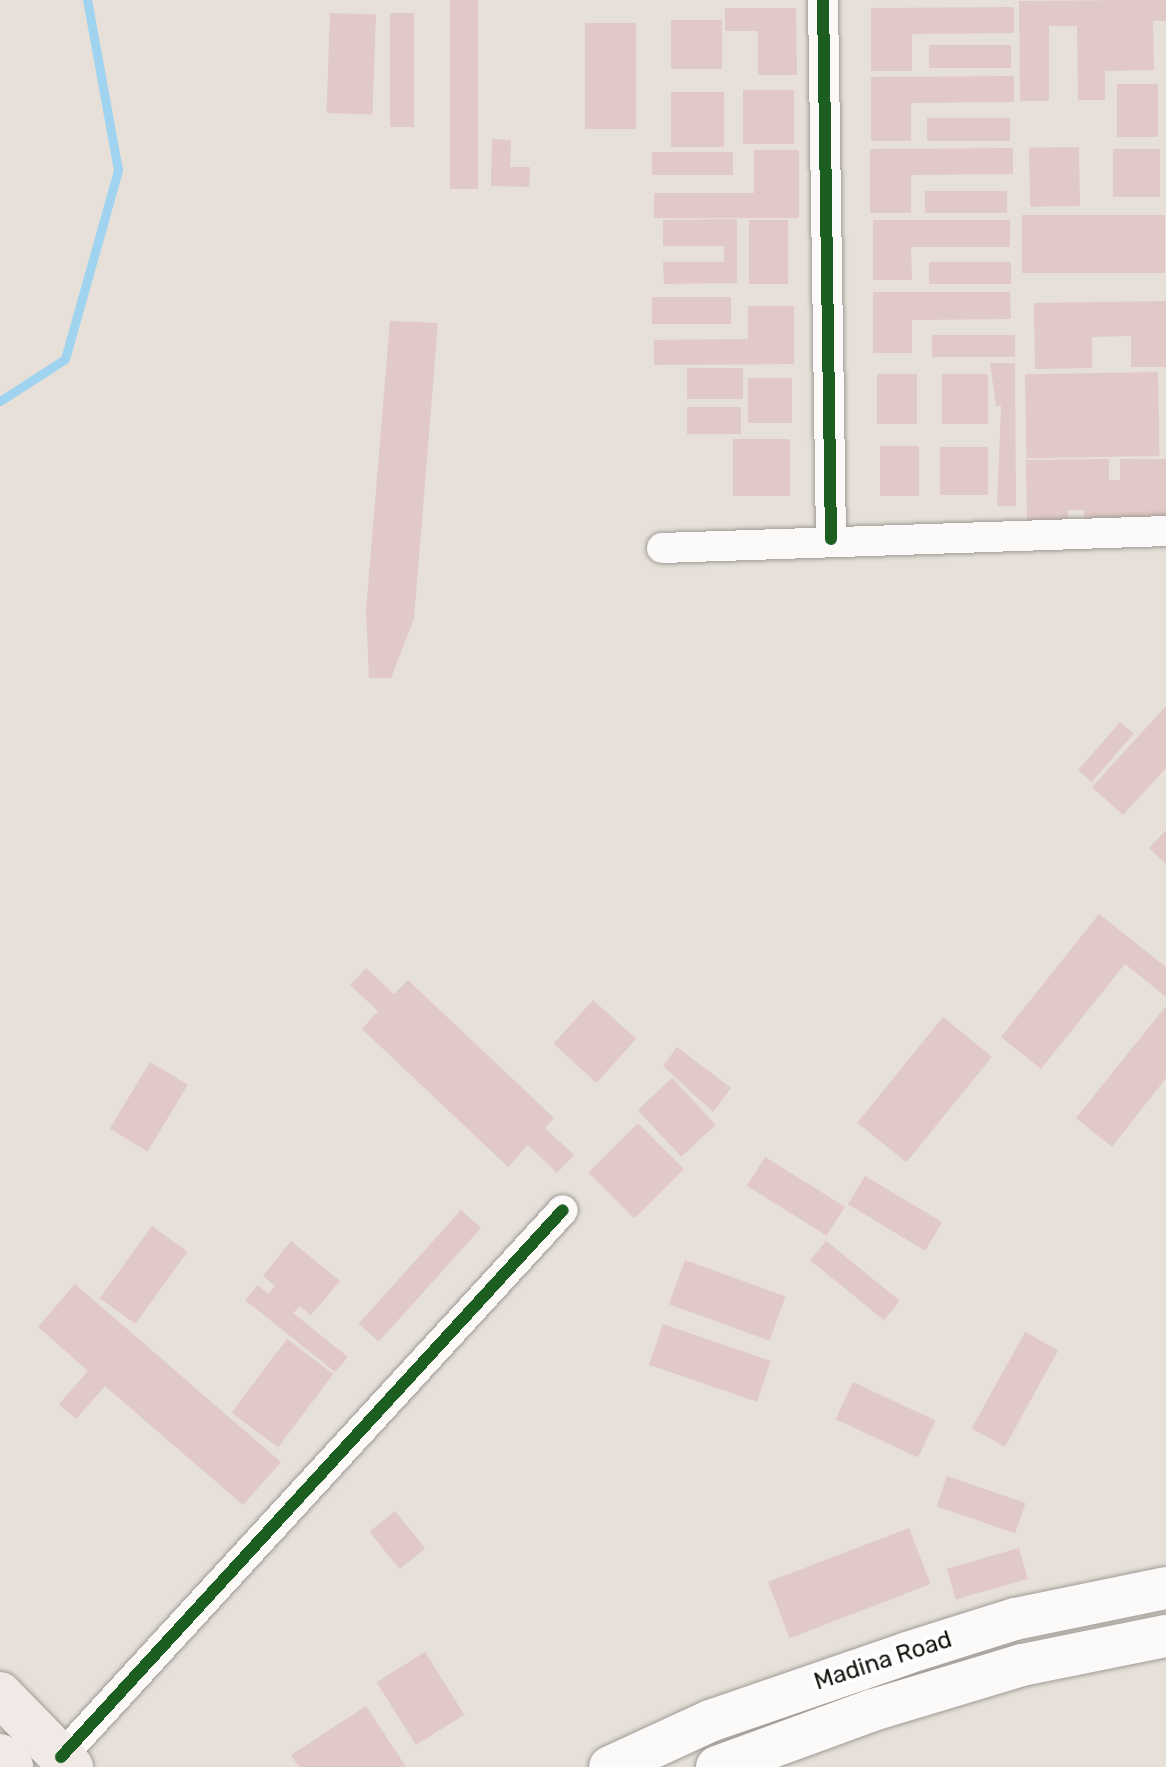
<!DOCTYPE html>
<html>
<head>
<meta charset="utf-8">
<style>
	body { margin:0 }
	#map { position:relative; width:1166px; height:1767px; overflow:hidden; background:#e6e0d9; font-family:Rubik,sans-serif }
	div>[style] { position:absolute }
	.stream>* { height:9px; margin:-4.5px; padding:0 4.5px; transform-origin:4.5px; border-radius:4.5px; background:#9fd3ef }
	.building>* { inset:0; background:#e0c9c6; transform-origin:0 0 }
	.roads { filter:drop-shadow(0 0 2px #9f9a95) drop-shadow(0 0 2px #9f9a95) }
	.street>* { height:30px; margin:-15px; padding:0 15px; transform-origin:15px; border-radius:15px; background:#fbfaf9 }
	.secondary>* { height:42px; margin:-21px; padding:0 21px; transform-origin:21px; border-radius:21px; background:#fbfaf9 }
	.highway>* { height:44px; margin:-22px; padding:0 22px; transform-origin:22px; border-radius:22px; background:#f0e9e5 }
	.cycleway>* { height:12px; margin:-6px; padding:0 6px; transform-origin:6px; border-radius:6px; background:#1b5e20 }
	span { translate:-50% -50%; white-space:nowrap; text-align:center; line-height:1.15; -webkit-text-stroke:8px #fff; paint-order:stroke }
	.street-label { font-size:24px; color:#15120d }
</style>
</head>
<body>
<div id="map">
	<div class="stream">
		<i style="left:0;top:401px;width:77px;rotate:-32.9deg"></i>
		<i style="left:65px;top:359px;width:196px;rotate:-74.3deg"></i>
		<i style="left:118px;top:170px;width:173px;rotate:-100.3deg"></i>
	</div>
	<div class="building">
		<i style="left:450px;top:0;width:28px;height:189px"></i>
		<i style="clip-path:polygon(1138px 0,1166px 0,1166px 21px,1153px 21px,1154px 70px,1105px 71px,1105px 100px,1078px 100px,1077px 26px,1049px 26px,1049px 101px,1020px 101px,1019px 1px)"></i>
		<i style="clip-path:polygon(1014px 7px,1014px 33px,912px 34px,912px 71px,871px 71px,871px 8px)"></i>
		<i style="clip-path:polygon(725px 8px,796px 8px,797px 75px,758px 75px,758px 31px,725px 31px)"></i>
		<i style="left:330px;top:13px;width:46px;height:100px;rotate:2deg"></i>
		<i style="left:390px;top:13px;width:24px;height:114px"></i>
		<i style="left:671px;top:20px;width:51px;height:49px"></i>
		<i style="left:585px;top:23px;width:51px;height:106px"></i>
		<i style="left:929px;top:45px;width:82px;height:23px"></i>
		<i style="clip-path:polygon(1014px 76px,1014px 102px,911px 103px,911px 141px,871px 141px,871px 77px)"></i>
		<i style="left:1158px;top:84px;width:53px;height:41px;rotate:90deg"></i>
		<i style="left:743px;top:90px;width:51px;height:54px"></i>
		<i style="left:724px;top:92px;width:55px;height:53px;rotate:90deg"></i>
		<i style="left:927px;top:118px;width:83px;height:23px"></i>
		<i style="clip-path:polygon(492px 139px,511px 140px,510px 167px,530px 167px,529px 187px,491px 186px)"></i>
		<i style="left:1079px;top:147px;width:59px;height:50px;rotate:89deg"></i>
		<i style="clip-path:polygon(1013px 148px,1013px 174px,911px 175px,911px 213px,870px 213px,870px 149px)"></i>
		<i style="left:1113px;top:149px;width:47px;height:48px"></i>
		<i style="clip-path:polygon(754px 150px,799px 150px,799px 218px,654px 218px,654px 193px,754px 193px)"></i>
		<i style="left:652px;top:152px;width:81px;height:23px"></i>
		<i style="left:925px;top:191px;width:82px;height:22px"></i>
		<i style="left:1022px;top:215px;width:143px;height:58px"></i>
		<i style="clip-path:polygon(737px 219px,737px 283px,664px 284px,663px 262px,724px 262px,724px 246px,663px 246px,663px 220px)"></i>
		<i style="left:749px;top:220px;width:39px;height:64px"></i>
		<i style="clip-path:polygon(873px 220px,1010px 220px,1010px 247px,911px 247px,912px 280px,873px 280px)"></i>
		<i style="left:929px;top:262px;width:82px;height:22px"></i>
		<i style="clip-path:polygon(873px 292px,1010px 292px,1011px 319px,912px 320px,912px 353px,873px 353px)"></i>
		<i style="left:652px;top:297px;width:79px;height:27px"></i>
		<i style="clip-path:polygon(1166px 301px,1166px 367px,1131px 367px,1131px 336px,1092px 337px,1092px 368px,1035px 369px,1034px 303px)"></i>
		<i style="clip-path:polygon(748px 306px,794px 306px,794px 364px,654px 365px,654px 340px,748px 339px)"></i>
		<i style="clip-path:polygon(390px 321px,438px 323px,414px 619px,391px 678px,369px 678px,366px 610px)"></i>
		<i style="left:932px;top:335px;width:83px;height:22px"></i>
		<i style="clip-path:polygon(990px 363px,1015px 363px,1016px 506px,997px 506px,1001px 406px,996px 406px)"></i>
		<i style="left:743px;top:368px;width:31px;height:56px;rotate:90deg"></i>
		<i style="left:1158px;top:372px;width:84px;height:133px;rotate:89deg"></i>
		<i style="left:877px;top:374px;width:40px;height:50px"></i>
		<i style="left:942px;top:374px;width:46px;height:50px"></i>
		<i style="left:748px;top:378px;width:44px;height:45px"></i>
		<i style="left:687px;top:407px;width:54px;height:27px"></i>
		<i style="left:733px;top:439px;width:57px;height:57px"></i>
		<i style="left:919px;top:446px;width:50px;height:39px;rotate:90deg"></i>
		<i style="left:940px;top:447px;width:48px;height:48px"></i>
		<i style="clip-path:polygon(1109px 459px,1109px 480px,1120px 480px,1120px 459px,1166px 459px,1166px 519px,1084px 520px,1084px 510px,1068px 510px,1068px 520px,1027px 520px,1026px 460px)"></i>
		<i style="clip-path:polygon(1166px 706px,1166px 768px,1123px 815px,1092px 787px)"></i>
		<i style="left:1120px;top:722px;width:18px;height:64px;rotate:41deg"></i>
		<i style="clip-path:polygon(1166px 830px,1166px 864px,1149px 848px)"></i>
		<i style="clip-path:polygon(1099px 914px,1166px 967px,1166px 997px,1125px 964px,1041px 1069px,1001px 1037px)"></i>
		<i style="clip-path:polygon(366px 968px,394px 994px,408px 980px,554px 1118px,545px 1128px,574px 1155px,557px 1173px,528px 1145px,508px 1167px,362px 1029px,378px 1011px,350px 985px)"></i>
		<i style="left:593px;top:1000px;width:58px;height:59px;rotate:42deg"></i>
		<i style="clip-path:polygon(1166px 1006px,1166px 1078px,1112px 1147px,1076px 1118px)"></i>
		<i style="left:943px;top:1017px;width:63px;height:136px;rotate:39deg"></i>
		<i style="clip-path:polygon(677px 1047px,731px 1088px,713px 1112px,663px 1066px)"></i>
		<i style="left:150px;top:1062px;width:44px;height:78px;rotate:31deg"></i>
		<i style="left:672px;top:1078px;width:64px;height:47px;rotate:47deg"></i>
		<i style="left:638px;top:1123px;width:65px;height:70px;rotate:45deg"></i>
		<i style="left:765px;top:1157px;width:94px;height:34px;rotate:32deg"></i>
		<i style="left:865px;top:1176px;width:90px;height:33px;rotate:31deg"></i>
		<i style="left:461px;top:1210px;width:27px;height:153px;rotate:42deg"></i>
		<i style="left:152px;top:1226px;width:44px;height:89px;rotate:36deg"></i>
		<i style="clip-path:polygon(291px 1241px,340px 1281px,311px 1315px,300px 1306px,293px 1313px,348px 1357px,335px 1372px,245px 1300px,258px 1285px,268px 1294px,275px 1286px,263px 1276px)"></i>
		<i style="left:826px;top:1241px;width:95px;height:25px;rotate:39deg"></i>
		<i style="left:685px;top:1260px;width:107px;height:47px;rotate:20deg"></i>
		<i style="clip-path:polygon(75px 1284px,281px 1462px,243px 1505px,105px 1386px,76px 1419px,59px 1404px,88px 1371px,38px 1327px)"></i>
		<i style="left:663px;top:1324px;width:114px;height:43px;rotate:19deg"></i>
		<i style="left:1025px;top:1332px;width:38px;height:110px;rotate:29deg"></i>
		<i style="left:287px;top:1339px;width:58px;height:92px;rotate:37deg"></i>
		<i style="left:853px;top:1382px;width:91px;height:41px;rotate:25deg"></i>
		<i style="left:947px;top:1476px;width:83px;height:32px;rotate:19deg"></i>
		<i style="left:395px;top:1511px;width:48px;height:33px;rotate:51deg"></i>
		<i style="left:909px;top:1528px;width:60px;height:151px;rotate:69deg"></i>
		<i style="left:1019px;top:1548px;width:32px;height:75px;rotate:74deg"></i>
		<i style="left:425px;top:1652px;width:74px;height:57px;rotate:58deg"></i>
		<i style="clip-path:polygon(366px 1706px,406px 1767px,299px 1767px,291px 1755px)"></i>
	</div>
	<div class="roads">
		<div class="street">
			<i style="left:823px;top:0;width:539px;rotate:89.15deg"></i>
			<i style="left:662px;top:548px;width:504px;rotate:-1.93deg"></i>
			<i style="left:61px;top:1757px;width:742px;rotate:-47.46deg"></i>
		</div>
		<div class="secondary">
			<i style="left:610px;top:1767px;width:110px;rotate:-24.7deg"></i>
			<i style="left:710px;top:1721px;width:208px;rotate:-19deg"></i>
			<i style="left:907px;top:1653px;width:113px;rotate:-17.5deg"></i>
			<i style="left:1015px;top:1619px;width:154px;rotate:-11.6deg"></i>
			<i style="left:717px;top:1767px;width:166px;rotate:-20.1deg"></i>
			<i style="left:873px;top:1710px;width:156px;rotate:-16.8deg"></i>
			<i style="left:1022px;top:1665px;width:147px;rotate:-11.4deg"></i>
		</div>
		<div class="highway">
			<i style="left:0;top:1694px;width:102px;rotate:45.8deg"></i>
			<i style="left:0;top:1756px;width:16px;rotate:45deg"></i>
		</div>
	</div>
	<div class="cycleway">
		<i style="left:823px;top:0;width:539px;rotate:89.15deg"></i>
		<i style="left:61px;top:1757px;width:742px;rotate:-47.46deg"></i>
	</div>
	<div class="street-label">
		<span style="left:883px;top:1661px;rotate:-18deg">Madina Road</span>
	</div>
</div>
</body>
</html>
